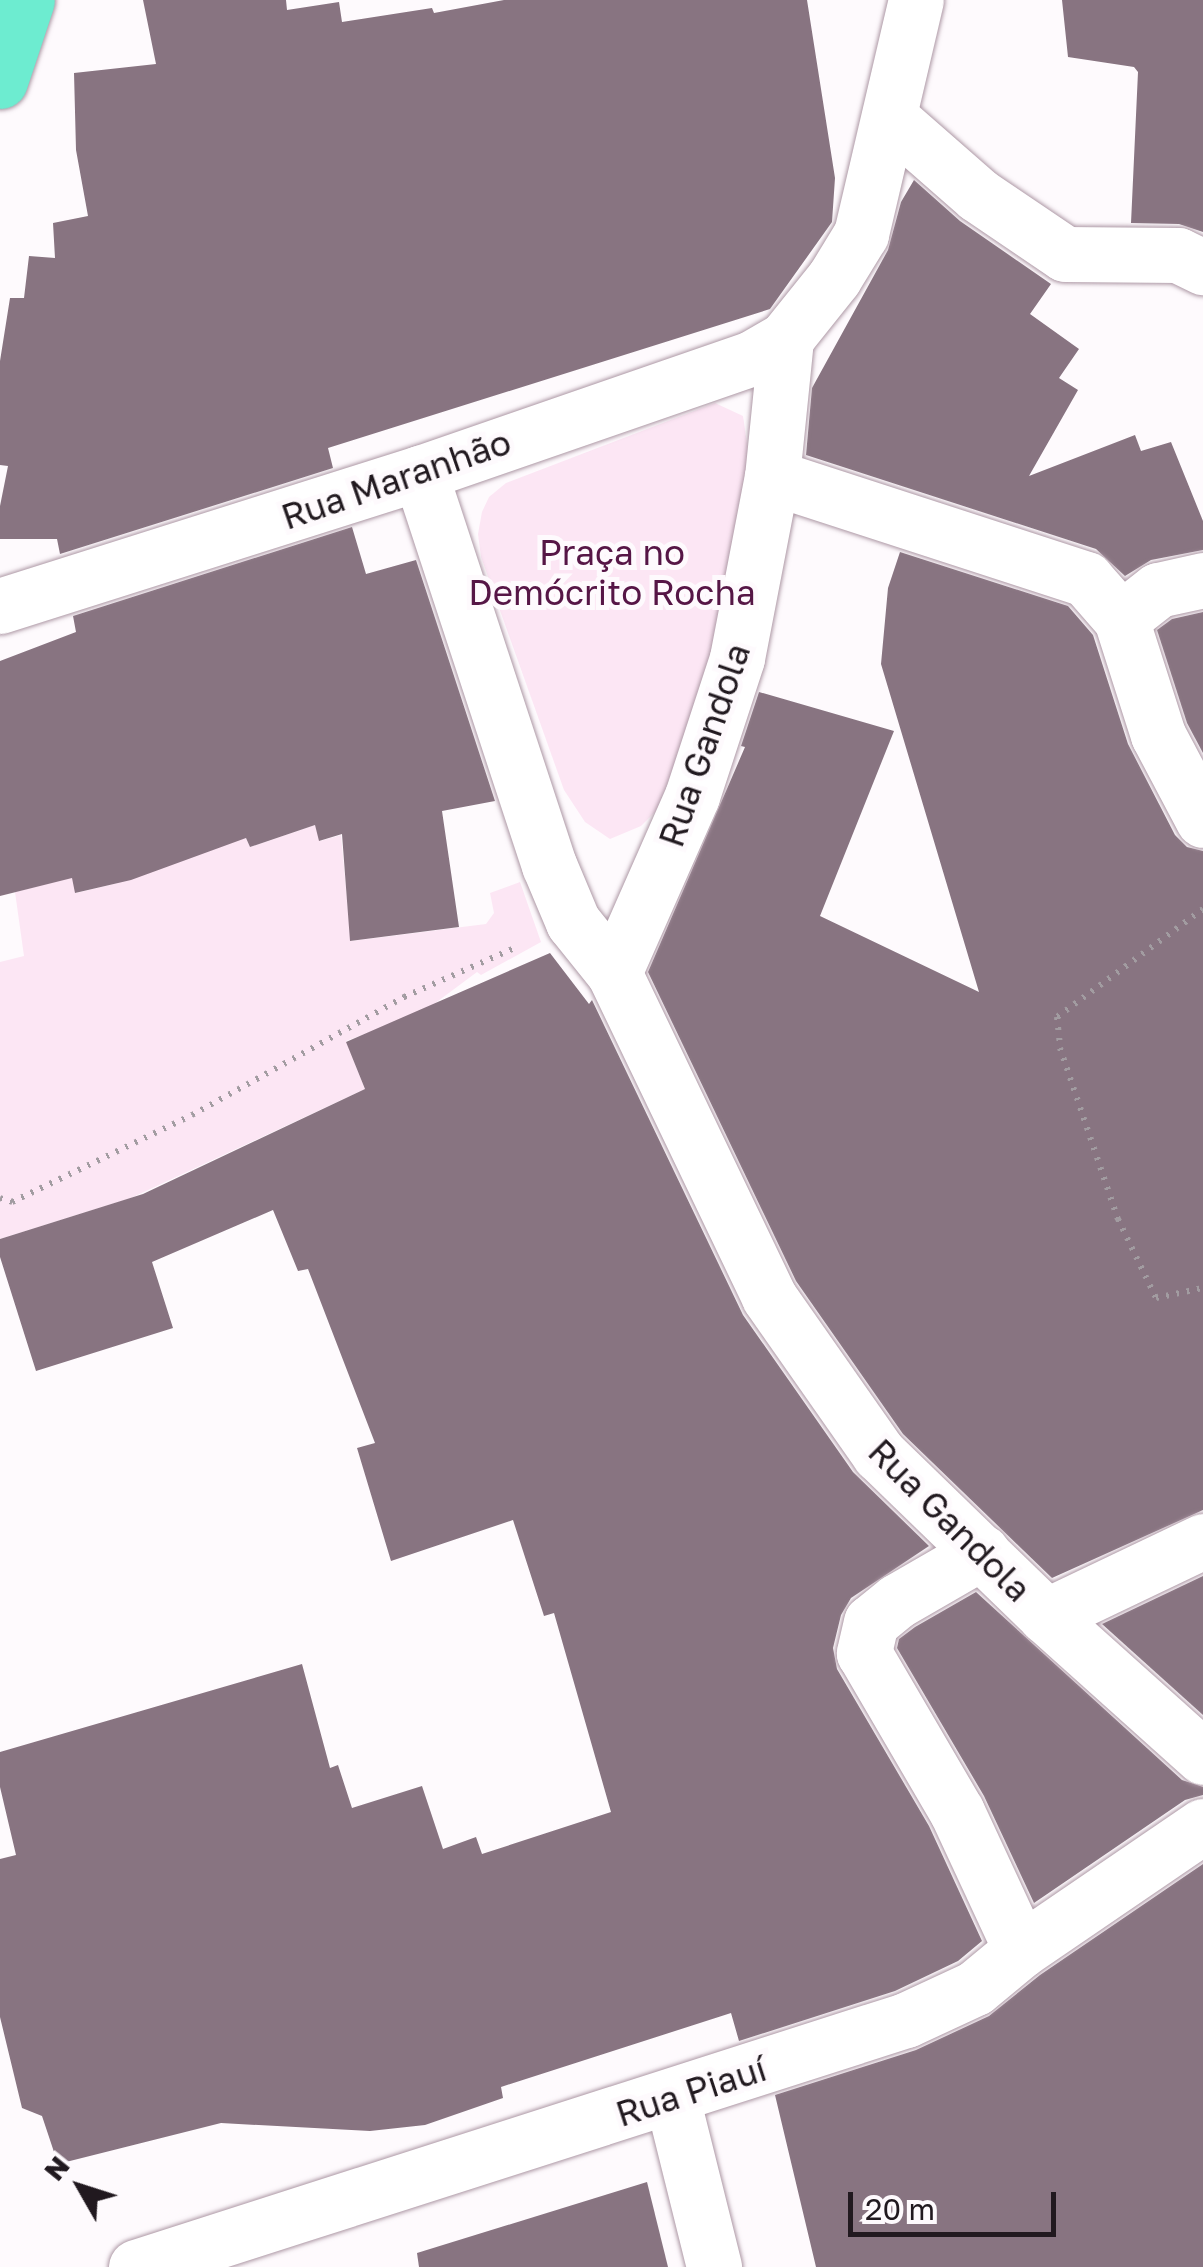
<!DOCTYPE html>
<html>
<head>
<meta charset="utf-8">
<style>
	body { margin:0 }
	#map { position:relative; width:1203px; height:2267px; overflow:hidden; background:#fefafd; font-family:"Golos Text",sans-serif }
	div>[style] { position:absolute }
	.green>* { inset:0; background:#fce6f4 }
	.building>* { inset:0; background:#887481 }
	.path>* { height:6px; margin-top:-3px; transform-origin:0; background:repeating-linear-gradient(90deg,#a29ca1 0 2.5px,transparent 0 10.5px) }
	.roads { filter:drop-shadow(0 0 2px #ad98a5) drop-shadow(0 0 2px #ad98a5) }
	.minor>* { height:55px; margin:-27.5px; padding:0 27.5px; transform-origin:27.5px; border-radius:27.5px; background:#fff }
	.primary>* { height:55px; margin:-27.5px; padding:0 27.5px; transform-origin:27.5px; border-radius:27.5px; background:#6decd0 }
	span { translate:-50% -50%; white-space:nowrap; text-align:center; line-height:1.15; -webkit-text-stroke:10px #fefafd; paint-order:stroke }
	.street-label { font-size:35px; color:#21191f }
	.park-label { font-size:35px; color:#561646 }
	.north { position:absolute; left:30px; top:2137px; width:100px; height:100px; -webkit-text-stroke:8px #fefafd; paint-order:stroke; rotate:309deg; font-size:28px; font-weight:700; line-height:40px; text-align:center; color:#21191f }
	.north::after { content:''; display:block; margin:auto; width:35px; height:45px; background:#21191f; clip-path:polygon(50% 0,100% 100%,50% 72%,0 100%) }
	.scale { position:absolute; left:848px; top:2192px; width:208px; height:45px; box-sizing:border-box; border:5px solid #21191f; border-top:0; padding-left:12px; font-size:30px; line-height:35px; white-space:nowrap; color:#21191f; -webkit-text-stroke:8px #fefafd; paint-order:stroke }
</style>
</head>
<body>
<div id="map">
	<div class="green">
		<i style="clip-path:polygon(715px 403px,743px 416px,749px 457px,717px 656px,657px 810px,641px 826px,610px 839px,585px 822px,564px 790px,481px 557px,478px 534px,482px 512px,489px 497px,506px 483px)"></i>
		<i style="clip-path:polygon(315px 825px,320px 841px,341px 835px,351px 941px,486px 924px,494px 913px,490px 893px,520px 882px,541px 942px,481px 975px,477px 972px,422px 1013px,346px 1041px,365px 1089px,131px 1198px,0 1239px,0 962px,24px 956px,15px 892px,72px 877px,76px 893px,118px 883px,115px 865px,246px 838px,250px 847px)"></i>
	</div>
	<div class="building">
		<i style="clip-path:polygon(143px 0,286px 0,287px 10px,339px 2px,342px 22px,432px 8px,434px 13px,504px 0,807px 0,835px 178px,832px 222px,770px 309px,328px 448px,333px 468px,60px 554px,57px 539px,0 539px,0 506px,8px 466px,0 465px,0 361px,10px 298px,24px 298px,29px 256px,55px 258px,53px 223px,88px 216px,76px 150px,74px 73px,156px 64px)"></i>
		<i style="clip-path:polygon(1062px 0,1203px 0,1203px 232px,1179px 224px,1131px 223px,1138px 72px,1134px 67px,1068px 57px)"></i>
		<i style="clip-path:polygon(914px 180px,960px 221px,1051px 284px,1030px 314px,1079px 349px,1059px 378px,1078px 390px,1029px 476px,1135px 435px,1141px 451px,1171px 442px,1203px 521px,1203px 550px,1151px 560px,1125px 576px,1096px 549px,806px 455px,812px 388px,888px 250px,901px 202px)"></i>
		<i style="clip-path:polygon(352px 527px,366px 574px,416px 560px,495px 801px,442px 811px,459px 927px,350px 941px,342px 834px,319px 841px,315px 825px,250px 847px,246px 838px,131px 880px,75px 893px,72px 878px,0 896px,0 661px,76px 632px,73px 616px)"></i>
		<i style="clip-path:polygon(900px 552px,1068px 606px,1093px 635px,1128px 744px,1175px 835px,1187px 847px,1203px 851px,1203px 1510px,1052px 1578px,903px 1434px,796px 1281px,648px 972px,745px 747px,741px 746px,759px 692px,894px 731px,820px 916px,979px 992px,881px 664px,888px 588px)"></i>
		<i style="clip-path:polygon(1203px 612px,1203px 753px,1187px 723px,1157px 630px,1172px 619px)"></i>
		<i style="clip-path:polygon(550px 953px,589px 1004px,592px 1000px,743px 1315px,853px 1472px,929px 1546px,851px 1598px,841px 1615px,833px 1648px,837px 1669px,929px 1826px,982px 1941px,958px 1961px,895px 1991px,739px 2041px,731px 2013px,501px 2087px,503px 2098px,425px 2125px,370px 2131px,221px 2123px,58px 2164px,42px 2116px,22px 2108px,0 2017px,0 1859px,16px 1855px,0 1787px,0 1752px,302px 1664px,330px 1768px,338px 1765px,352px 1808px,422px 1786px,443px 1849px,476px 1837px,482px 1854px,611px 1812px,554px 1613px,544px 1616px,513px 1520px,391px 1561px,357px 1448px,375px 1443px,308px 1269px,298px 1271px,273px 1210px,152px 1262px,173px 1328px,36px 1371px,0 1257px,0 1239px,143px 1194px,365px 1089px,346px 1042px)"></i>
		<i style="clip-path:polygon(1203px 1576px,1203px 1715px,1102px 1624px)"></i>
		<i style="clip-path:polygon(976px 1592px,1182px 1780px,1203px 1787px,1203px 1795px,1185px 1800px,1034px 1903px,984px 1796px,897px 1648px,899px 1639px,915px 1627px)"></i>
		<i style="clip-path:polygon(1203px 1864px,1203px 2267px,816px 2267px,775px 2095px,916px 2050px,989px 2016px,1040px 1975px)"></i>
		<i style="clip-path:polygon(647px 2182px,668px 2267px,419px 2267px,417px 2253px)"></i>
	</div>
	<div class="path">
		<i style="left:1203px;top:909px;width:182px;rotate:143.5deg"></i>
		<i style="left:1057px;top:1017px;width:31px;rotate:84deg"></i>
		<i style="left:1060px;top:1048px;width:181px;rotate:71.3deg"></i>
		<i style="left:1118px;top:1219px;width:88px;rotate:64.3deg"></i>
		<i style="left:1156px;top:1298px;width:48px;rotate:-12deg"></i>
		<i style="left:0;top:1198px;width:13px;rotate:18deg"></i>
		<i style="left:12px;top:1202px;width:200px;rotate:-25.8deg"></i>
		<i style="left:192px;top:1115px;width:243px;rotate:-29.1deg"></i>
		<i style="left:404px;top:997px;width:124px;rotate:-23.9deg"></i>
	</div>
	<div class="roads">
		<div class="minor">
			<i style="left:889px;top:117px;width:118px;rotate:41.2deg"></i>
			<i style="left:978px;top:195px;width:105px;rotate:34.1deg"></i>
			<i style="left:1065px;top:254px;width:113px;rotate:0.5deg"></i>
			<i style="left:1178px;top:255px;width:28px;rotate:26deg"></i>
			<i style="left:420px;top:473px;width:413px;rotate:71.8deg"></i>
			<i style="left:549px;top:865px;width:62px;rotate:67.2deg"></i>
			<i style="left:573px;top:922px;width:65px;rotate:51.2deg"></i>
			<i style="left:614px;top:973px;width:359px;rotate:64.4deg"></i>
			<i style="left:769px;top:1297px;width:192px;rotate:55deg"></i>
			<i style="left:879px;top:1454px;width:233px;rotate:44.1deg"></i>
			<i style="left:1046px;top:1616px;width:211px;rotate:41.9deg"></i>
			<i style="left:772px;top:477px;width:330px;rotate:18deg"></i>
			<i style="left:1086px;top:579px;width:53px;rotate:48.8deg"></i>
			<i style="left:1121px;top:619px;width:122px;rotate:72.3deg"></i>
			<i style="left:1158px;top:735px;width:96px;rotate:62.1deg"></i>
			<i style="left:0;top:606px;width:441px;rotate:-17.6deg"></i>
			<i style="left:420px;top:473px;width:351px;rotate:-19.1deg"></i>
			<i style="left:752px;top:358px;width:39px;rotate:-30deg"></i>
			<i style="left:1121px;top:619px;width:47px;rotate:-38.1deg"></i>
			<i style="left:1158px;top:590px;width:46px;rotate:-12.5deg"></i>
			<i style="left:614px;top:973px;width:193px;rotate:-66.2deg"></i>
			<i style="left:692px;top:796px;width:145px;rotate:-71.9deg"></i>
			<i style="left:737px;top:658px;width:184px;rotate:-79.1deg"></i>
			<i style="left:772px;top:477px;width:140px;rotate:-84.2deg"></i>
			<i style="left:786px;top:338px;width:77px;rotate:-51.3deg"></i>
			<i style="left:834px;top:278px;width:52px;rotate:-58.5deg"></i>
			<i style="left:861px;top:234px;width:240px;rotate:-76.8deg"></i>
			<i style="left:982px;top:1552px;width:98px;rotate:150deg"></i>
			<i style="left:897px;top:1601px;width:33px;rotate:141deg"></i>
			<i style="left:871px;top:1622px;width:32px;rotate:103deg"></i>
			<i style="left:864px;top:1653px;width:184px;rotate:59.7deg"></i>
			<i style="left:957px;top:1812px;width:152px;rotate:65.1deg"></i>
			<i style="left:1046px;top:1616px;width:174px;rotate:-25.5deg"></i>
			<i style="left:672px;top:2098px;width:174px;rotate:76deg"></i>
			<i style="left:136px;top:2267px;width:809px;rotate:-17.79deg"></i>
			<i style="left:906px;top:2020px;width:76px;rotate:-24.9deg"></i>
			<i style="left:975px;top:1988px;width:60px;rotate:-39.6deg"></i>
			<i style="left:1021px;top:1950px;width:220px;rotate:-34.3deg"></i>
		</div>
		<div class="primary">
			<i style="left:0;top:81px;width:85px;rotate:-71.6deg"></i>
		</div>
	</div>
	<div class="street-label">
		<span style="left:396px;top:479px;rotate:-19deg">Rua Maranhão</span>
		<span style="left:704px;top:745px;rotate:-71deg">Rua Gandola</span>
		<span style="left:950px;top:1520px;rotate:45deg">Rua Gandola</span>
		<span style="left:691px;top:2091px;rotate:-18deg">Rua Piauí</span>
	</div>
	<div class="park-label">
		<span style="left:612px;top:572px">Praça no<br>Demócrito Rocha</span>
	</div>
	<div class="north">N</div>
	<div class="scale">20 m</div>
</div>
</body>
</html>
